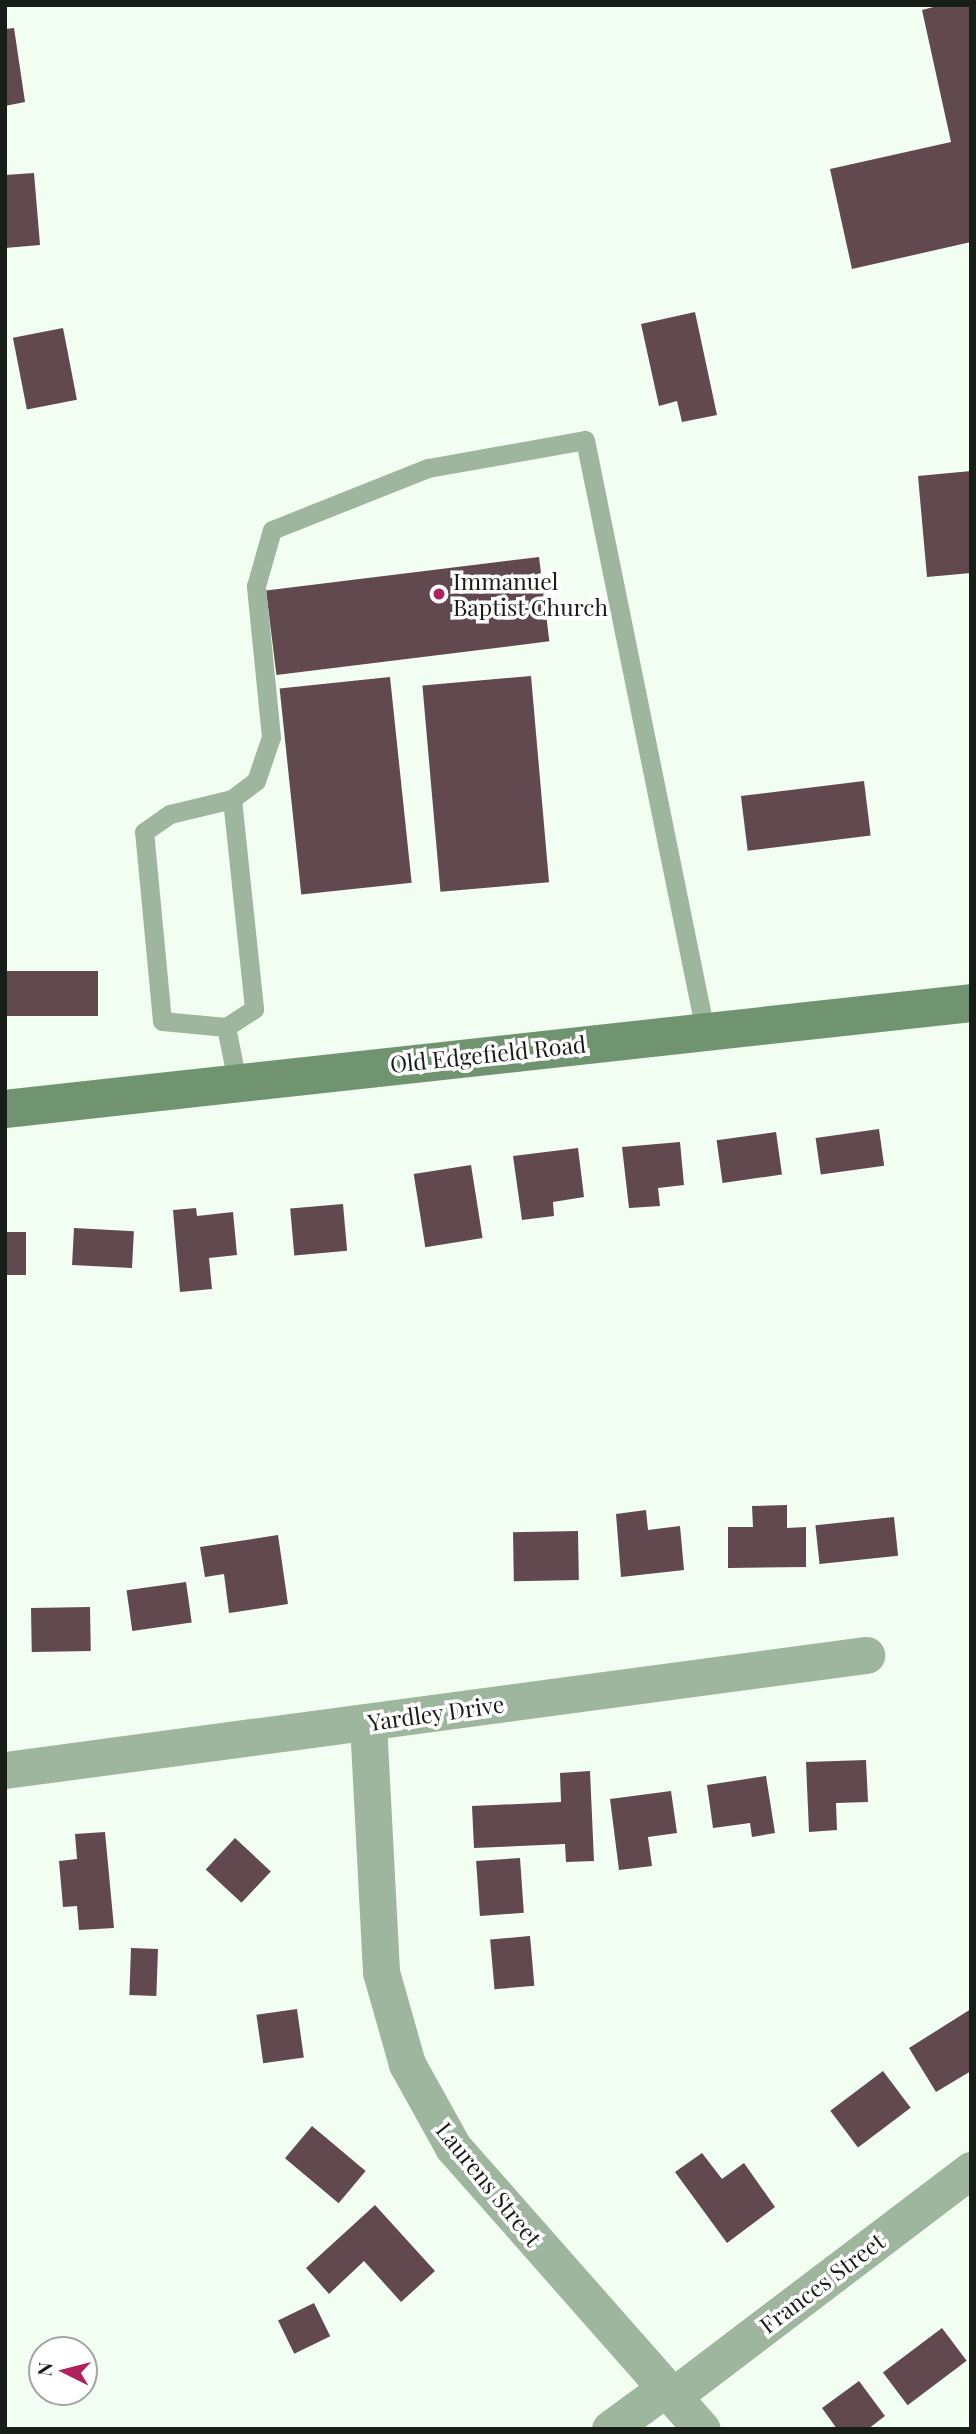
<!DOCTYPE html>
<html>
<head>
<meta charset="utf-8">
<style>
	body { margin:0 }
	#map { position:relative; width:976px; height:2434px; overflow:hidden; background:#f3fef2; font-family:"Playfair Display",serif }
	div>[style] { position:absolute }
	.building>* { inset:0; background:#61494f; transform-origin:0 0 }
	.lane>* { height:19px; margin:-9.5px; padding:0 9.5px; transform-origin:9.5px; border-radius:9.5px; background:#9db69d }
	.street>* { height:37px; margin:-18.5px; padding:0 18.5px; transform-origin:18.5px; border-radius:18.5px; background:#9db69d }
	.secondary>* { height:38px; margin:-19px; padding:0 19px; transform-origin:19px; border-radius:19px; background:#709470 }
	.dots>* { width:19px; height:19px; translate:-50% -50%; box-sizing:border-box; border:4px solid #fff; border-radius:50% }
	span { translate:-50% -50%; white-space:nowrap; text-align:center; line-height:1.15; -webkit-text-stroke:7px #fff; paint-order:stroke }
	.poi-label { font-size:23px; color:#171e17 }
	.left { translate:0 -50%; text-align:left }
	.street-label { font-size:23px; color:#171e17 }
	.frame { position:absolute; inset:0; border:7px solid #171e17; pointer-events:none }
	.north { position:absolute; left:28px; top:2336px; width:70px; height:70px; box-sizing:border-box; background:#fff; border:2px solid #a2a5a2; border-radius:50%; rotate:276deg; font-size:19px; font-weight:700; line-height:28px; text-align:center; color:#171e17 }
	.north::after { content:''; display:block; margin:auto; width:24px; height:32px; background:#af225e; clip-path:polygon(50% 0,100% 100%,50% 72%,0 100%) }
</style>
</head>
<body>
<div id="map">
	<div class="building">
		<i style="clip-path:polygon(941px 5px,971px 5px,971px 242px,852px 269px,830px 169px,951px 142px,922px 10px)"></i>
		<i style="clip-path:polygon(14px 28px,25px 102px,5px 106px,5px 29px)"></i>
		<i style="clip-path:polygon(34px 173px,40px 245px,5px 248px,5px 175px)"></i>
		<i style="clip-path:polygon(695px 312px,717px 415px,682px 422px,677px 401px,659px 406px,641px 324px)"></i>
		<i style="left:63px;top:328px;width:73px;height:51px;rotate:79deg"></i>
		<i style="clip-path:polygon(971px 471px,971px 573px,927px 577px,918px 476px)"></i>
		<i style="left:539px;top:557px;width:85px;height:275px;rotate:83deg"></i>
		<i style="left:531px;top:676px;width:207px;height:109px;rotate:85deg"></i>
		<i style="left:390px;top:677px;width:207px;height:111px;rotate:84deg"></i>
		<i style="left:864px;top:781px;width:55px;height:124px;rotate:83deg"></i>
		<i style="left:98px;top:971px;width:45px;height:93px;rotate:90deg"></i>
		<i style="left:879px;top:1129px;width:37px;height:64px;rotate:82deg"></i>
		<i style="left:776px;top:1132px;width:43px;height:60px;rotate:82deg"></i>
		<i style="clip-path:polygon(680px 1142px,684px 1185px,658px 1188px,660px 1206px,629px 1208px,622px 1147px)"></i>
		<i style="clip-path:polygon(578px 1148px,584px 1197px,553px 1202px,554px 1216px,522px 1220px,513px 1156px)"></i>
		<i style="left:471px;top:1165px;width:74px;height:58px;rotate:81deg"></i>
		<i style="left:343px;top:1204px;width:47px;height:53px;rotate:85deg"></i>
		<i style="clip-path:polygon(196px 1208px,197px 1216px,233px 1212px,237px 1255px,209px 1258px,212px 1289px,180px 1292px,173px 1210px)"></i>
		<i style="left:74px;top:1228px;width:60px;height:37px;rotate:3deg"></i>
		<i style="left:5px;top:1232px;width:21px;height:43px"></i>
		<i style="clip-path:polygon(787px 1505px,787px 1528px,806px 1527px,806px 1567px,728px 1568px,728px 1527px,753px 1527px,752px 1506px)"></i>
		<i style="clip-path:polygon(646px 1510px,648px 1530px,680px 1526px,684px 1570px,621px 1577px,616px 1514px)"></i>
		<i style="left:894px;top:1517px;width:39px;height:79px;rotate:84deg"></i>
		<i style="left:578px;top:1531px;width:49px;height:65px;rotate:89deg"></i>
		<i style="clip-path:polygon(278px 1535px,288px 1604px,229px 1613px,224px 1574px,205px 1577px,200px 1547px)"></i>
		<i style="left:186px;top:1582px;width:41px;height:60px;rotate:82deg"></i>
		<i style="left:90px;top:1607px;width:44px;height:59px;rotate:89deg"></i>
		<i style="clip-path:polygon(866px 1760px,868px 1802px,836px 1803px,837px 1830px,809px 1832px,806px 1762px)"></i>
		<i style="clip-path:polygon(590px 1771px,594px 1861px,566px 1862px,565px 1844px,474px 1848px,472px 1806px,561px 1802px,560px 1773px)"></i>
		<i style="clip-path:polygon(766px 1776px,775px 1833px,752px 1837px,750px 1823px,713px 1828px,707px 1785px)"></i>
		<i style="clip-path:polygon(671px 1791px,677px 1833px,648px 1837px,652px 1866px,619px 1870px,610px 1799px)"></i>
		<i style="clip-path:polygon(105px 1832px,114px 1928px,79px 1930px,77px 1906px,63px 1907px,59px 1861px,77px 1859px,75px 1834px)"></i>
		<i style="left:235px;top:1838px;width:49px;height:43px;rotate:43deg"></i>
		<i style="left:520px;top:1858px;width:55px;height:44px;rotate:86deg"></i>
		<i style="left:530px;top:1936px;width:50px;height:40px;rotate:85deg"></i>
		<i style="left:131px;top:1948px;width:27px;height:47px;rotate:2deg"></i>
		<i style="left:297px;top:2009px;width:49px;height:41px;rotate:82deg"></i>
		<i style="clip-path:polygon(971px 2009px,971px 2071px,936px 2092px,909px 2048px)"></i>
		<i style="left:883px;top:2071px;width:46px;height:66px;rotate:53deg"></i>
		<i style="left:312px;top:2126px;width:70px;height:42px;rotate:40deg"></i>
		<i style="clip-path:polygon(702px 2153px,722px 2179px,744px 2163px,775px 2207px,727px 2243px,675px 2172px)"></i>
		<i style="clip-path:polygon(375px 2205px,435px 2271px,401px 2302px,364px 2261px,329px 2294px,306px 2268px)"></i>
		<i style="left:314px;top:2303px;width:37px;height:40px;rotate:64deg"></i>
		<i style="left:942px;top:2328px;width:41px;height:74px;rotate:53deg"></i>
		<i style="clip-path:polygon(859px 2381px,885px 2416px,868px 2429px,837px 2429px,822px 2408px)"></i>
	</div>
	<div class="lane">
		<i style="left:232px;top:799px;width:30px;rotate:-37deg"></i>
		<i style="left:256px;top:781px;width:46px;rotate:-71.2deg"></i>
		<i style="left:271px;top:737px;width:152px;rotate:-95.7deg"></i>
		<i style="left:256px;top:586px;width:58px;rotate:-74.1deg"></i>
		<i style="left:272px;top:530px;width:168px;rotate:-21.7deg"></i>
		<i style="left:428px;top:468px;width:159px;rotate:-10.1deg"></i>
		<i style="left:585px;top:440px;width:603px;rotate:78.52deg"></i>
		<i style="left:226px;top:1027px;width:64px;rotate:-174.6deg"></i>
		<i style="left:162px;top:1021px;width:190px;rotate:-95.4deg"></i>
		<i style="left:144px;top:832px;width:32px;rotate:-35deg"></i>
		<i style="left:170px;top:814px;width:64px;rotate:-13.6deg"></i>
		<i style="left:232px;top:799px;width:211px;rotate:84deg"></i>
		<i style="left:254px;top:1009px;width:33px;rotate:147deg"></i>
		<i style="left:226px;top:1027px;width:55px;rotate:78.5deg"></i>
	</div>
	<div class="street">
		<i style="left:368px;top:1723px;width:249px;rotate:87deg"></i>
		<i style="left:381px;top:1972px;width:96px;rotate:74.2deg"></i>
		<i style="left:407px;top:2064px;width:95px;rotate:61deg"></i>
		<i style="left:453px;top:2147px;width:376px;rotate:48.6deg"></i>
		<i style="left:5px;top:1770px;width:869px;rotate:-7.61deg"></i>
		<i style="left:673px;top:2396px;width:374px;rotate:-37.2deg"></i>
		<i style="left:610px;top:2429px;width:69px;rotate:-36.2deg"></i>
	</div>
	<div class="secondary">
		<i style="left:5px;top:1109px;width:972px;rotate:-6.26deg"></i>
	</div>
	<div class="dots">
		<i style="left:439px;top:594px;background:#af225e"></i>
	</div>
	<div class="poi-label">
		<span class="left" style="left:453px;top:594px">Immanuel<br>Baptist Church</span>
	</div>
	<div class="street-label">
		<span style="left:488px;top:1054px;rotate:-6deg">Old Edgefield Road</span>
		<span style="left:436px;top:1713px;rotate:-8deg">Yardley Drive</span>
		<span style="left:489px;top:2184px;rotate:51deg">Laurens Street</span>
		<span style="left:822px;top:2283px;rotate:-37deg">Frances Street</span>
	</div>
	<div class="frame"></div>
	<div class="north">N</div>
</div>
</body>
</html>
